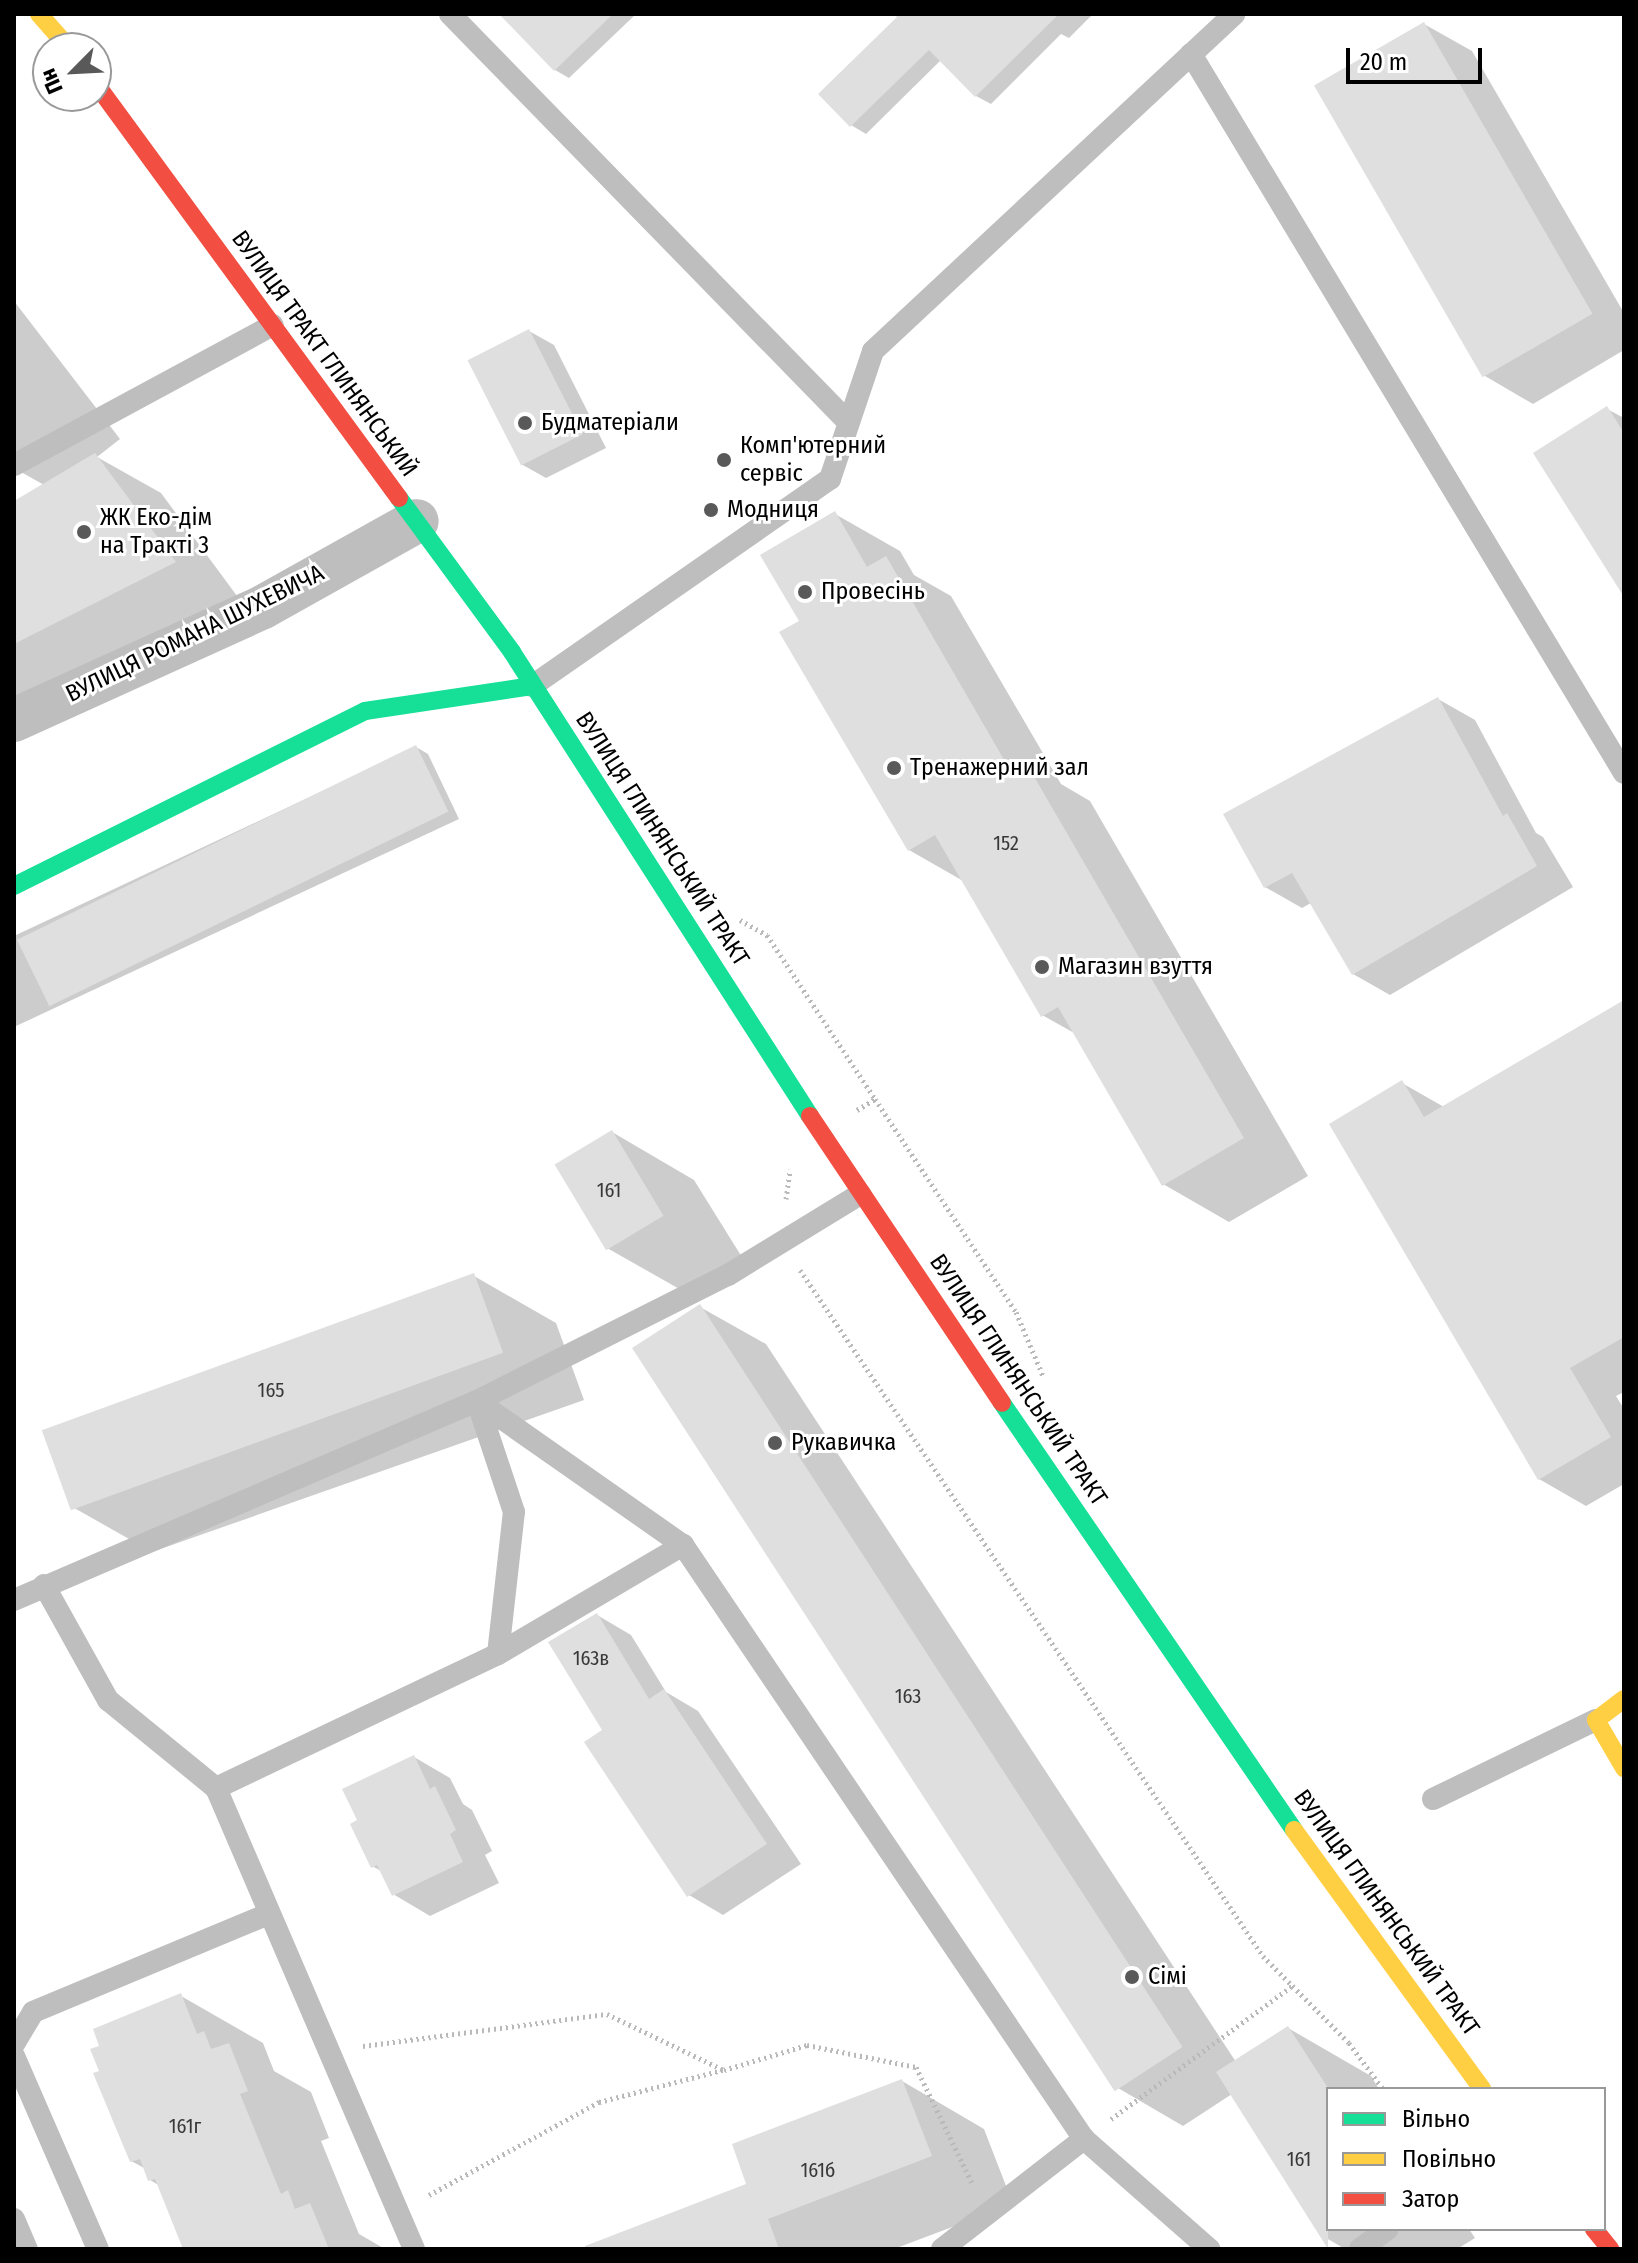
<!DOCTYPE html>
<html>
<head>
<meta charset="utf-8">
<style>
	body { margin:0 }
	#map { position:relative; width:1638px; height:2263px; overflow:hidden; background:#fff; font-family:"Fira Sans Condensed",sans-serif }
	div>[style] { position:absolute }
	.shadow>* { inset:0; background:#0003 }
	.building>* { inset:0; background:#dfdfdf; transform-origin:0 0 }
	.path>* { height:5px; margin-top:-2.5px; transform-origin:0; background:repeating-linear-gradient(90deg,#b9b9b9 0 2px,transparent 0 6px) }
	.lane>* { height:22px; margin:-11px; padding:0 11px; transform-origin:11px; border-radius:11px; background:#bebebe }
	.street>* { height:44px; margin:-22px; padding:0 22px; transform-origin:22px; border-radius:22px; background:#bebebe }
	.fast>* { height:18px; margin:-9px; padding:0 9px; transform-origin:9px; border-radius:9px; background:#16e098 }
	.slow>* { height:18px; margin:-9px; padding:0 9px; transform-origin:9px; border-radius:9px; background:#ffcf43 }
	.jam>* { height:18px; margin:-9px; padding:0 9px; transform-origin:9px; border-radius:9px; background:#f24e42 }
	.dots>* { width:22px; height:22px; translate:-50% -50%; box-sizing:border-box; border:4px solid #fff; border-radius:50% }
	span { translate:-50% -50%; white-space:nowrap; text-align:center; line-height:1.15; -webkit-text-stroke:6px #fff; paint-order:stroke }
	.number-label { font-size:20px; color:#383838 }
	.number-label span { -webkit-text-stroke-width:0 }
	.street-label { font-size:24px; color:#000 }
	.poi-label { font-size:24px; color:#000 }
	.left { translate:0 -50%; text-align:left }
	.frame { position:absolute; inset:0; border:16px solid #000; pointer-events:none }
	.legend { position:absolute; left:1326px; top:2087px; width:280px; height:144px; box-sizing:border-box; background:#fff; border:2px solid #999; margin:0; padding:10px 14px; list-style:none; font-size:24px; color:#000 }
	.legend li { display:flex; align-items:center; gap:16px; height:40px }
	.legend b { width:40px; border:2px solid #999 }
	.north { position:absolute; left:32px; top:32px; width:80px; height:80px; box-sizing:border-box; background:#fff; border:2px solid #999; border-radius:50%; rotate:246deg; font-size:22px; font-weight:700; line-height:32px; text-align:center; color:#000 }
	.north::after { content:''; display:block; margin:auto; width:28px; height:36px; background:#595959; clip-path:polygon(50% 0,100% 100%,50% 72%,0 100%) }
	.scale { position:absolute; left:1346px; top:48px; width:136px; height:36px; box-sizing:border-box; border:4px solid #000; border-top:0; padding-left:10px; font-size:24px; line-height:28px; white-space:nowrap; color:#000; -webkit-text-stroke:6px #fff; paint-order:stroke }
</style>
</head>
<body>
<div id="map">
	<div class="shadow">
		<i style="clip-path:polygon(502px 14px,636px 14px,569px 78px,555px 70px)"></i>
		<i style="clip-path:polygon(903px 14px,1093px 14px,1069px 38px,1061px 34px,991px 104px,976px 96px,941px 60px,866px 134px,851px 125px)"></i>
		<i style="clip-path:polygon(1424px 24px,1472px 51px,1624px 313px,1624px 350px,1533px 404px,1485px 376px)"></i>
		<i style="clip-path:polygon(14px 301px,120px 439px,97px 457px,161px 493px,240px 600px,14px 715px,14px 503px,44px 485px,14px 468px)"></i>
		<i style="clip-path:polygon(529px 331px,554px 345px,606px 448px,546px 478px,521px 464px)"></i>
		<i style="clip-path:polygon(1607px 409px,1624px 418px,1624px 594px)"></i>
		<i style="clip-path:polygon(835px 514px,900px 551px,914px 575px,951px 596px,1061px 784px,1090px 801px,1308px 1176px,1229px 1222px,1163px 1184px,1076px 1034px,1042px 1015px,965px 882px,909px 850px,801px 622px)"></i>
		<i style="clip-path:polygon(1438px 699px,1475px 720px,1536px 833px,1543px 837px,1573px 887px,1390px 995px,1353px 974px,1311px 903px,1302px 908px,1265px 887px)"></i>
		<i style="clip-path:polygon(416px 747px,428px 754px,459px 819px,14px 1027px,14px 936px)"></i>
		<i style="clip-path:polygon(1624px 1002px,1624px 1392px,1616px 1396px,1624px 1409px,1624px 1484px,1586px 1506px,1539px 1479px,1402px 1083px,1444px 1107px)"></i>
		<i style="clip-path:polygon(612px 1132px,694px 1180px,745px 1262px,690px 1295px,607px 1248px)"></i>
		<i style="clip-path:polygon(474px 1276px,556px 1323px,584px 1400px,152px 1552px,69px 1505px)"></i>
		<i style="clip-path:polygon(700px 1307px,766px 1344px,1236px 2062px,1288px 2028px,1371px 2076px,1379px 2089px,1328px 2089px,1328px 2229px,1469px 2229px,1475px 2238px,1457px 2249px,1345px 2249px,1321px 2235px,1232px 2094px,1183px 2126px,1118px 2088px)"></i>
		<i style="clip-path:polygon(597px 1615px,631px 1635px,666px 1692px,698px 1711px,801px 1864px,723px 1915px,689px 1895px,604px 1731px)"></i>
		<i style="clip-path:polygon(414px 1757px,450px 1778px,463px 1804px,472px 1810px,492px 1851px,485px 1855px,499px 1883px,430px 1916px,393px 1894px,383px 1872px,372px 1866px)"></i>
		<i style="clip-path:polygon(181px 1996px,263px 2043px,274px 2071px,311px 2092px,329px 2138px,321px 2141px,359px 2234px,385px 2249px,186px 2249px,160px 2186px,150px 2180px,146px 2169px,131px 2161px)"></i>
		<i style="clip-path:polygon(902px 2081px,984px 2129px,1013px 2204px,894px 2249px,583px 2249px,749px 2185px)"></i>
	</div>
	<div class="building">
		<i style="clip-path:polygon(499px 14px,613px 14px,554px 71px)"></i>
		<i style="clip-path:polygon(894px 14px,1059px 14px,975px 97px,929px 50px,850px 127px,818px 94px,897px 17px)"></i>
		<i style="left:1424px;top:22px;width:337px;height:127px;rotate:60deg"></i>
		<i style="left:529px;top:329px;width:118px;height:69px;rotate:63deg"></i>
		<i style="clip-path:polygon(1607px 406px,1624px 433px,1624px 597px,1533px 453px)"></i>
		<i style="clip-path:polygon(95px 453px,176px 562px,14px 644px,14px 501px)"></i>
		<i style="clip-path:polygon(835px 511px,867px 567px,886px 556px,1010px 770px,1025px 761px,1244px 1138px,1162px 1186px,1058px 1007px,1041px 1017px,935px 835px,908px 851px,779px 632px,799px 621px,760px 555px)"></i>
		<i style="clip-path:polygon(1438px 697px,1503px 816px,1507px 813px,1537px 866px,1352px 975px,1292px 873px,1264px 888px,1223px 814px)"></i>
		<i style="left:416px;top:745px;width:74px;height:444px;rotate:64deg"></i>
		<i style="clip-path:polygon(1624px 1000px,1624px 1337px,1570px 1368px,1611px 1437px,1538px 1480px,1329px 1124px,1402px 1080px,1424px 1117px)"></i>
		<i style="left:612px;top:1130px;width:100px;height:67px;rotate:59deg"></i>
		<i style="left:474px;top:1273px;width:85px;height:460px;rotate:70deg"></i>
		<i style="left:700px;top:1304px;width:886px;height:81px;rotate:57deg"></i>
		<i style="clip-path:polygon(597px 1613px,649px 1699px,664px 1689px,767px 1844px,687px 1897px,584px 1742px,602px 1730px,548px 1642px)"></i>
		<i style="clip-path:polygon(414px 1755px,430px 1789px,435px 1786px,456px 1830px,450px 1834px,463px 1862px,392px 1896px,377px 1865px,371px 1868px,350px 1824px,357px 1820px,342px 1789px)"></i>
		<i style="clip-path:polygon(181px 1993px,197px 2034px,204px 2031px,211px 2049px,229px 2043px,248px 2091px,240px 2094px,281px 2194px,288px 2190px,295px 2209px,310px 2203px,329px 2249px,183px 2249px,155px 2179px,148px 2181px,140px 2159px,130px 2162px,93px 2073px,99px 2071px,90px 2049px,99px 2046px,93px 2029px)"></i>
		<i style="clip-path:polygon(1288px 2026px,1328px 2088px,1328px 2249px,1216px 2072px)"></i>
		<i style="clip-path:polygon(902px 2079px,932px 2156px,768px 2219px,779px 2249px,586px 2249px,585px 2246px,746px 2184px,732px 2144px)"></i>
	</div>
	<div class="path">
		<i style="left:740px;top:920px;width:31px;rotate:29deg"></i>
		<i style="left:767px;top:935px;width:196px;rotate:56.6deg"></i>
		<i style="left:857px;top:1110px;width:21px;rotate:-31deg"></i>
		<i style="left:875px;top:1099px;width:255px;rotate:56.5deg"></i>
		<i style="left:1016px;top:1312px;width:69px;rotate:67.1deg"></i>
		<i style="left:786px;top:1199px;width:30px;rotate:-82deg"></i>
		<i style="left:800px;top:1270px;width:828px;rotate:55.98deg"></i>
		<i style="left:1263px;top:1956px;width:122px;rotate:45.3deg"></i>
		<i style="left:1349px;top:2043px;width:57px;rotate:53.5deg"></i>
		<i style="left:363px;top:2046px;width:246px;rotate:-7.5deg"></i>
		<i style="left:607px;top:2014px;width:130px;rotate:25.6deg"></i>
		<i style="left:724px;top:2070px;width:87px;rotate:-16.8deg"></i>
		<i style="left:807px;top:2045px;width:111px;rotate:11.4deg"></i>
		<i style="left:916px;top:2067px;width:129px;rotate:64.2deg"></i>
		<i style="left:1111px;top:2119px;width:225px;rotate:-36.3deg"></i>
		<i style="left:429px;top:2195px;width:194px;rotate:-28.7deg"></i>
		<i style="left:599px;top:2102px;width:128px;rotate:-14.5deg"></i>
	</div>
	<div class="lane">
		<i style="left:450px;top:14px;width:570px;rotate:45.71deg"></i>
		<i style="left:1191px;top:54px;width:839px;rotate:58.94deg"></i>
		<i style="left:14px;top:465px;width:294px;rotate:-28.4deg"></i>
		<i style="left:532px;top:686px;width:363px;rotate:-34.8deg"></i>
		<i style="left:830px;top:479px;width:135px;rotate:-71.4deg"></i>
		<i style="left:873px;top:351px;width:494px;rotate:-43deg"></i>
		<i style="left:44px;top:1585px;width:132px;rotate:60.9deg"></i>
		<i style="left:108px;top:1700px;width:139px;rotate:39.2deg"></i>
		<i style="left:14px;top:1600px;width:504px;rotate:-23.26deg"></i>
		<i style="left:477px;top:1401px;width:251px;rotate:35deg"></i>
		<i style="left:683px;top:1545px;width:717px;rotate:55.98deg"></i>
		<i style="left:498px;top:1654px;width:215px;rotate:-30.5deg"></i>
		<i style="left:1433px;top:1799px;width:181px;rotate:-25.9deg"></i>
		<i style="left:14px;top:2044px;width:37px;rotate:-59deg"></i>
		<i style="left:33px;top:2012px;width:256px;rotate:-22.6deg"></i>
		<i style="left:14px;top:2056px;width:210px;rotate:66.5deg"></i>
		<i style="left:14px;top:2219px;width:33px;rotate:67deg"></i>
		<i style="left:414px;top:2249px;width:502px;rotate:-113.24deg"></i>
		<i style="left:216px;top:1788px;width:312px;rotate:-25.4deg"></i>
		<i style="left:498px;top:1654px;width:143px;rotate:-83.6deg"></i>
		<i style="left:514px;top:1512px;width:117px;rotate:-108.4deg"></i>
		<i style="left:477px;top:1401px;width:281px;rotate:-26.7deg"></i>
		<i style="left:728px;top:1275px;width:155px;rotate:-31.5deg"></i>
		<i style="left:942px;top:2249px;width:180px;rotate:-37.8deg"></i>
		<i style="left:1084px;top:2139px;width:167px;rotate:41.3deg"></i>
		<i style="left:1360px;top:2249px;width:34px;rotate:-36deg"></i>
	</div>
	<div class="street">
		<i style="left:14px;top:720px;width:273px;rotate:-24.4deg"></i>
		<i style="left:263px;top:607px;width:176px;rotate:-29.2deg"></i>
	</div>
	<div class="fast">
		<i style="left:399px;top:498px;width:191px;rotate:53.7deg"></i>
		<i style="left:512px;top:652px;width:551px;rotate:57.29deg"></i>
		<i style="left:14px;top:886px;width:392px;rotate:-26.5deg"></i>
		<i style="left:365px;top:711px;width:169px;rotate:-8.5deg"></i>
		<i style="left:1002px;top:1403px;width:517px;rotate:55.63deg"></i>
	</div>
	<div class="slow">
		<i style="left:39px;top:14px;width:45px;rotate:48.6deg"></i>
		<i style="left:1624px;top:1699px;width:35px;rotate:143deg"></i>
		<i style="left:1596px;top:1720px;width:56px;rotate:59.7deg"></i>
		<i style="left:1294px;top:1830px;width:320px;rotate:54deg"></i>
	</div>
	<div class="jam">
		<i style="left:96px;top:84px;width:513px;rotate:53.8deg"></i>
		<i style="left:810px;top:1116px;width:345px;rotate:56.2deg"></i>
		<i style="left:1594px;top:2229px;width:26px;rotate:51deg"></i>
	</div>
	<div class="dots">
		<i style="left:525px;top:423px;background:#595959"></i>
		<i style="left:724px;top:460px;background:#595959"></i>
		<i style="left:711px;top:510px;background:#595959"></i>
		<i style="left:84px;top:532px;background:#595959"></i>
		<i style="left:805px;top:592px;background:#595959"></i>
		<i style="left:894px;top:768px;background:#595959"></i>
		<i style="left:1042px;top:967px;background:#595959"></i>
		<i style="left:775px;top:1443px;background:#595959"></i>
		<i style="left:1132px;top:1977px;background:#595959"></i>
	</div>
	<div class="number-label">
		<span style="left:1006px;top:843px">152</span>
		<span style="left:609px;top:1190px">161</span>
		<span style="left:271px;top:1390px">165</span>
		<span style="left:591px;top:1658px">163в</span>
		<span style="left:908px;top:1696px">163</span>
		<span style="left:185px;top:2126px">161г</span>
		<span style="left:1299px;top:2159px">161</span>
		<span style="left:818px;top:2170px">161б</span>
	</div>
	<div class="street-label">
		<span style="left:324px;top:354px;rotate:54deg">ВУЛИЦЯ ТРАКТ ГЛИНЯНСЬКИЙ</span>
		<span style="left:195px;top:634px;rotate:-26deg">ВУЛИЦЯ РОМАНА ШУХЕВИЧА</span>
		<span style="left:662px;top:839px;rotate:57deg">ВУЛИЦЯ ГЛИНЯНСЬКИЙ ТРАКТ</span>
		<span style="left:1018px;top:1380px;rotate:56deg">ВУЛИЦЯ ГЛИНЯНСЬКИЙ ТРАКТ</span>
		<span style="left:1386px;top:1913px;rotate:54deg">ВУЛИЦЯ ГЛИНЯНСЬКИЙ ТРАКТ</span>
	</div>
	<div class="poi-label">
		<span class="left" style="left:541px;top:423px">Будматеріали</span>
		<span class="left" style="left:740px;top:460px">Комп'ютерний<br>сервіс</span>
		<span class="left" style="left:727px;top:510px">Модниця</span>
		<span class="left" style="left:100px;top:532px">ЖК Еко-дім<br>на Тракті 3</span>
		<span class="left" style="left:821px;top:592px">Провесінь</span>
		<span class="left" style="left:910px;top:768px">Тренажерний зал</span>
		<span class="left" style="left:1058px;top:967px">Магазин взуття</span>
		<span class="left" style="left:791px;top:1443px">Рукавичка</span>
		<span class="left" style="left:1148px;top:1977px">Сімі</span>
	</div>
	<div class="frame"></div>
	<ul class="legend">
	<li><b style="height:10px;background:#16e098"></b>Вільно</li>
	<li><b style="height:10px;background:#ffcf43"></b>Повільно</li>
	<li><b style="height:10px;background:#f24e42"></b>Затор</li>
	</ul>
	<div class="north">Пн</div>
	<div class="scale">20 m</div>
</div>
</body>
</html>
